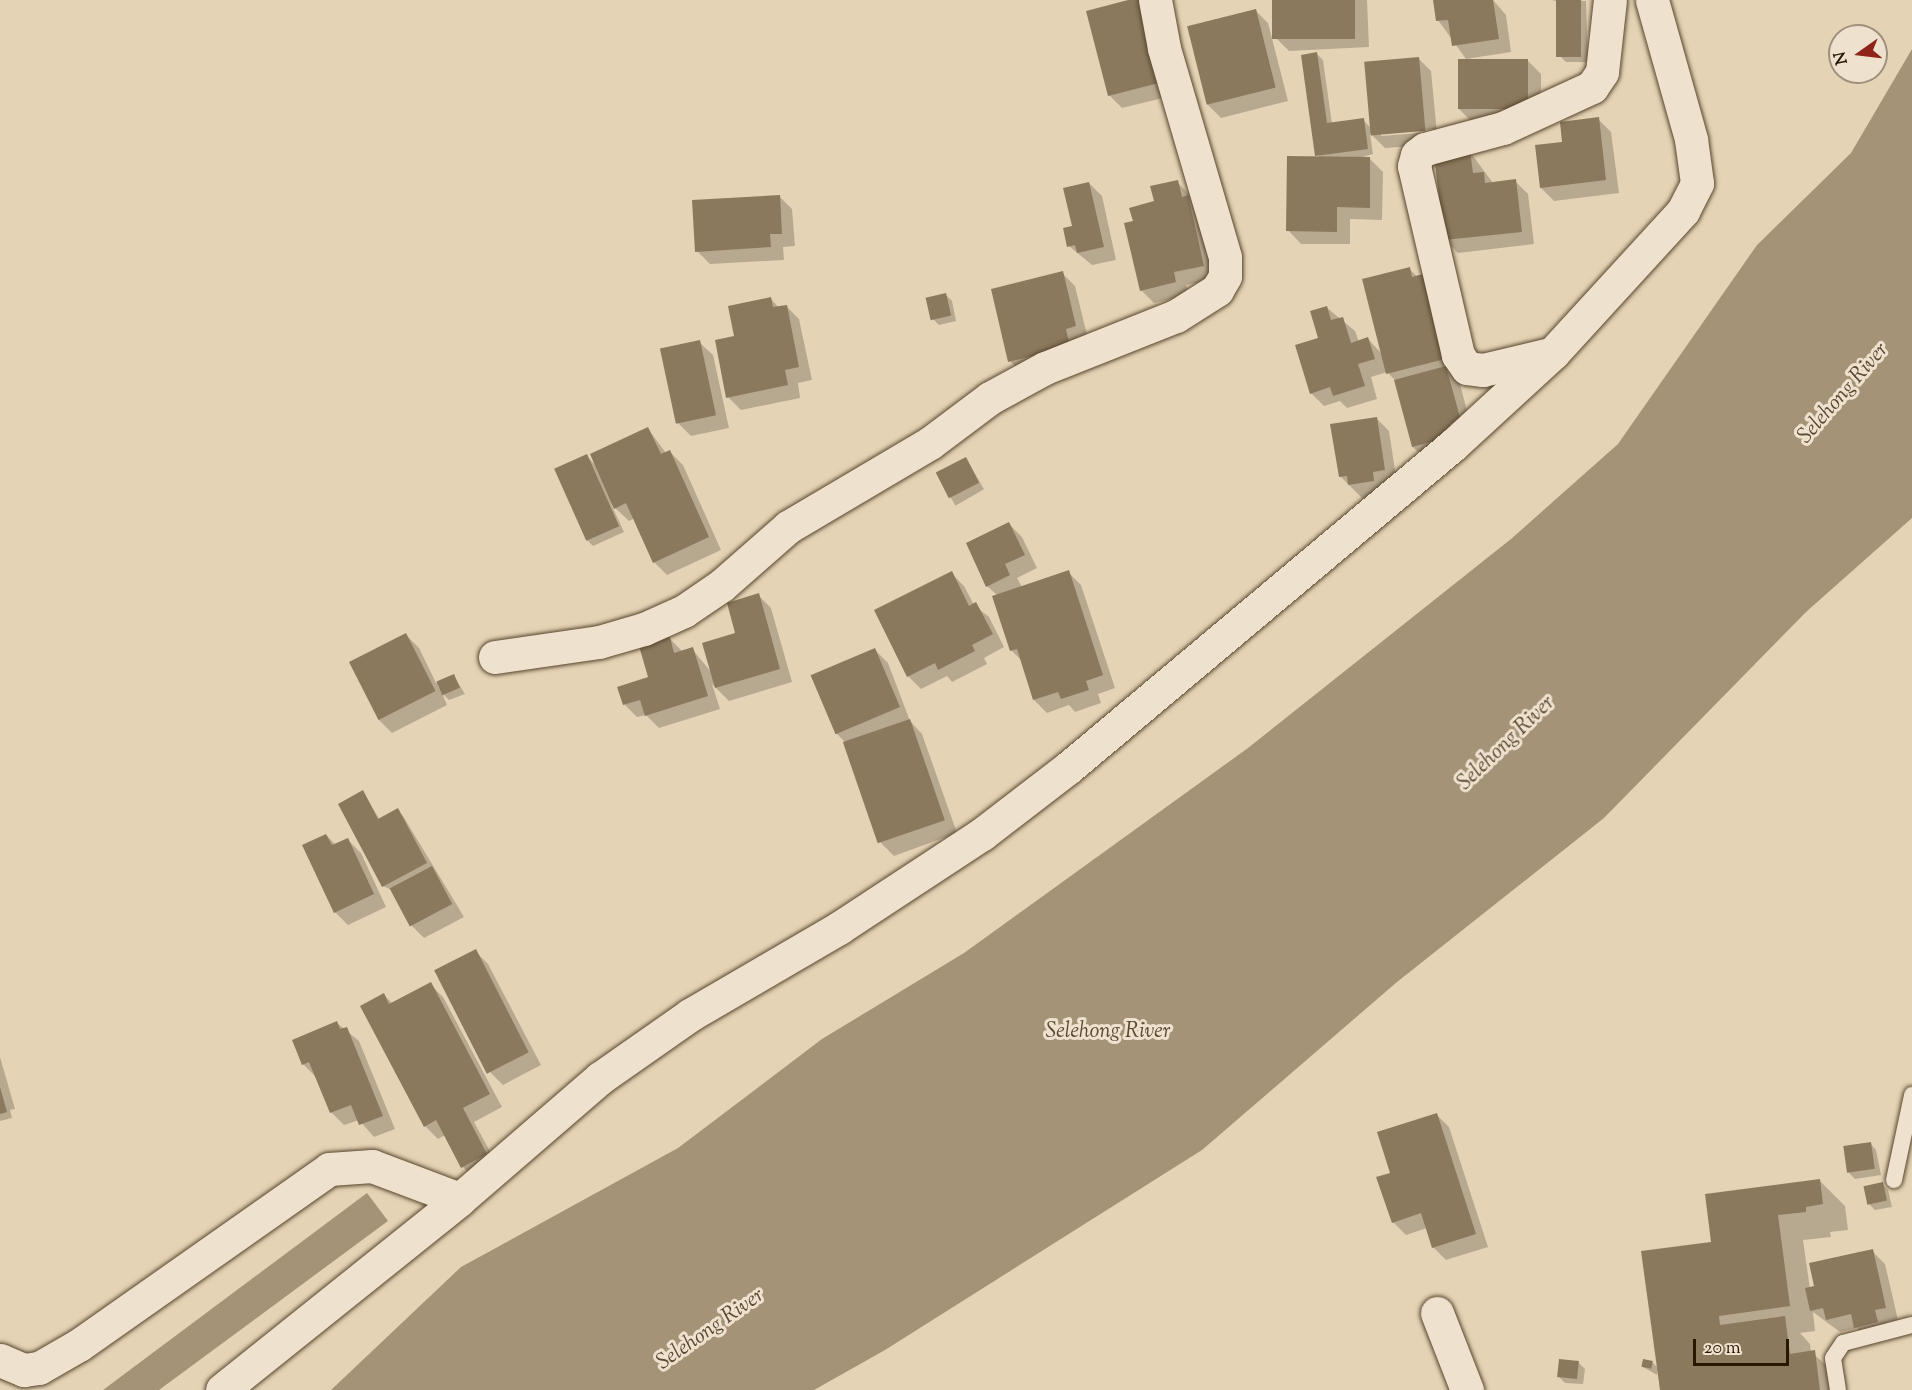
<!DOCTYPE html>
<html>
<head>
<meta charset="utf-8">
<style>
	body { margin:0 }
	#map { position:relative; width:1912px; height:1390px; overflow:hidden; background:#e5d3b5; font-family:"Sorts Mill Goudy",serif }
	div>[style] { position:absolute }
	.water>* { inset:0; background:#a59377 }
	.shadow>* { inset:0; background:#0003; transform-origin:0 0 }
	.building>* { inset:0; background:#8b795e; transform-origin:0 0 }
	.roads { filter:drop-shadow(0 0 2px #58462d) drop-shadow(0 0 2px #58462d) }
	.lane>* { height:16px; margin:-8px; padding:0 8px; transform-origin:8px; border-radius:8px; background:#eee2cf }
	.street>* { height:33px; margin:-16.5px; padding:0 16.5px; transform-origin:16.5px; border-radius:16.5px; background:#eee2cf }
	span { translate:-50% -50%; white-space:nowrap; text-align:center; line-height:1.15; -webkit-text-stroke:6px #eee2cf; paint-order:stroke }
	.water-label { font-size:22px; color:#5b4930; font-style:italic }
	.north { position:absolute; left:1828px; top:24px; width:60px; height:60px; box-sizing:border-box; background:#eee2cf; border:2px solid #9f917c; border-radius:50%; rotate:256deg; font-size:16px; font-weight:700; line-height:24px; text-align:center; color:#291700 }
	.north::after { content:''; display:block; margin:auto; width:21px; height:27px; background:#8f2418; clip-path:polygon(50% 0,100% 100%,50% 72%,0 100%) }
	.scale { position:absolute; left:1693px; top:1339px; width:96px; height:27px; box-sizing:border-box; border:3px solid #291700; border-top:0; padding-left:8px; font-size:18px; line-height:21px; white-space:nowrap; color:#291700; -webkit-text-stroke:4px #eee2cf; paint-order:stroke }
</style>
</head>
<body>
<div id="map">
	<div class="water">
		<i style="clip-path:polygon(1912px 49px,1912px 518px,1806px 612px,1604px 818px,1397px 982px,1202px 1150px,885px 1350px,814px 1390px,331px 1390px,461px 1267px,678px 1148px,822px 1039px,964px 953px,1248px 748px,1511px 539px,1618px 444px,1757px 245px,1851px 153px)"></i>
		<i style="clip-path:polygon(367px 1193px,388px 1221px,159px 1390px,103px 1390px)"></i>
	</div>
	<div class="shadow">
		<i style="clip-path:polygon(1134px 0,1175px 95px,1122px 108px,1109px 95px)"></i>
		<i style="clip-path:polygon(1274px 0,1367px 0,1369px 47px,1289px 51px,1276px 38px)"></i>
		<i style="clip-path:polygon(1435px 0,1493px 0,1506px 15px,1511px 52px,1466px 59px,1438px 20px)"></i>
		<i style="clip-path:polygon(1552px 0,1586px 1px,1588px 62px,1566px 62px,1560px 56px,1558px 2px)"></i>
		<i style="clip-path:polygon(1255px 10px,1268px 23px,1288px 101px,1221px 118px,1208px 105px)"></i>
		<i style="clip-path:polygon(evenodd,1317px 54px,1323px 60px,1332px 124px,1363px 120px,1371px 128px,1418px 58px,1431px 71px,1438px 144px,1385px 148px,1370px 133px,1373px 154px,1356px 159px,1370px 159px,1383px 172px,1382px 220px,1350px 219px,1350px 244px,1301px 244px,1288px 230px,1319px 158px,1317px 54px,1433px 129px,1433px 132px,1381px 136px,1381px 133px,1433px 129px)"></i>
		<i style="clip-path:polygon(1528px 61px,1541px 74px,1541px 121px,1472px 122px,1459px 109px)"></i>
		<i style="clip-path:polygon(1598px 119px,1611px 132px,1619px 193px,1554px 201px,1541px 188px,1564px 143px)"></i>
		<i style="clip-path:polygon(1470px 152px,1493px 183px,1515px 181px,1528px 194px,1534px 244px,1458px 253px,1445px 240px)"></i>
		<i style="clip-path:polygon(1177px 182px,1190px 195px,1216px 279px,1186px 285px,1189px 295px,1154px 303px,1141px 290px,1134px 222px)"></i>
		<i style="clip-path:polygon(1089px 183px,1102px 196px,1116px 260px,1092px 265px,1069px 246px)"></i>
		<i style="clip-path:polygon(779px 196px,792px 209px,795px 246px,783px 247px,784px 260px,710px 264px,697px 251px)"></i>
		<i style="clip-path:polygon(1409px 269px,1418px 277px,1459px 380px,1473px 434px,1426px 460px,1413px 447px,1396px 381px,1387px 372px,1371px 377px,1377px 399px,1347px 408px,1340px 401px,1324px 406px,1311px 393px,1326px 307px,1355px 331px,1359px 342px,1368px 339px,1382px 354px)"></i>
		<i style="clip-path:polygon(1062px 273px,1075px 286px,1088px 339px,1023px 374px,1010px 361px)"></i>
		<i style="clip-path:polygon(946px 295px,952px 301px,956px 321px,939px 325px,933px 319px)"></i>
		<i style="clip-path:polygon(771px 299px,779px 308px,786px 306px,799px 319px,812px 380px,798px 383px,800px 398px,741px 410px,728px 397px,736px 337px)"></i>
		<i style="clip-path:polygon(699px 342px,713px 355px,729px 428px,691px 436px,678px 423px)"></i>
		<i style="clip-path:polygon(1376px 418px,1389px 431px,1397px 483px,1387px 494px,1362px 498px,1340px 476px)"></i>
		<i style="clip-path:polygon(648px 429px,666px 453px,670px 452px,683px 465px,721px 550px,667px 575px,654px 562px,635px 518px,629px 521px,611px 504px,624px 532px,593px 546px,587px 540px,587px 456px,596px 466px)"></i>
		<i style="left:966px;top:458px;width:36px;height:33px;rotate:60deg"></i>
		<i style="clip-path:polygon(1009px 524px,1022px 537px,1037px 568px,1017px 578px,1022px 587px,1068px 572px,1081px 585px,1115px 688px,1098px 694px,1101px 703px,1075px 712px,1069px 705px,1047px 713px,1034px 700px,1022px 661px,1011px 650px,997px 595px,987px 586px)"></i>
		<i style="clip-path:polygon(951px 573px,964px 586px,974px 605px,989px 617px,1004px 647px,984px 658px,987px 664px,952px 682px,947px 676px,921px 689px,908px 676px)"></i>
		<i style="clip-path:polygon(758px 595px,771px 608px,792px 682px,729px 701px,712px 684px,720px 709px,659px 728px,646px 715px,637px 717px,624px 704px,650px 678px,670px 639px,683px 652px,692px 649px,712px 673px)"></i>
		<i style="clip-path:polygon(406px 635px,419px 648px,436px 683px,454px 676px,465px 694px,449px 700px,442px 693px,447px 705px,392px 733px,379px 720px)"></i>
		<i style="clip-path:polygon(875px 650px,888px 663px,910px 721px,922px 734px,957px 833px,894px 856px,881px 843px,846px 743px,836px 733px,812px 676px)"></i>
		<i style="clip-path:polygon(363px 792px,380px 820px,397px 810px,403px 816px,464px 917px,424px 938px,411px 925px,392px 890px,383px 886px)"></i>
		<i style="clip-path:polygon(326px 835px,336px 845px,348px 840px,361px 853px,386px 907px,348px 925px,335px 912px)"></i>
		<i style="clip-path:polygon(475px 951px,488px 964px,541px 1065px,503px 1085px,490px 1072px,437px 972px)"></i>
		<i style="clip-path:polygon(430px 984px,443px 997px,502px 1107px,474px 1122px,499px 1168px,476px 1180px,463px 1167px,445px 1135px,438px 1139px,425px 1126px,384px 995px,393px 1004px)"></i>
		<i style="clip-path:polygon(337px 1023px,359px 1041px,395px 1129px,374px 1137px,359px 1120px,344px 1125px,331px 1112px,317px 1078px,303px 1064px)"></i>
		<i style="clip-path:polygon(0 1057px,15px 1109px,10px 1110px,12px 1118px,0 1121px)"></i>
		<i style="clip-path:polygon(1436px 1114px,1449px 1127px,1488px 1247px,1446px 1260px,1433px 1247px,1427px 1228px,1406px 1235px,1393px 1222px,1392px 1174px)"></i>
		<i style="clip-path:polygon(1870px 1143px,1876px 1150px,1881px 1175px,1855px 1179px,1849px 1173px)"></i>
		<i style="clip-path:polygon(1819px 1180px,1845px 1206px,1848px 1230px,1830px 1232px,1831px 1237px,1803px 1240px,1810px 1289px,1872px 1251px,1885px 1264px,1898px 1320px,1887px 1322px,1890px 1335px,1868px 1340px,1857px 1328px,1840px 1332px,1813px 1312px,1815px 1331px,1800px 1333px,1810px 1344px,1811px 1352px,1840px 1377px,1842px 1390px,1661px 1390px,1658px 1369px,1657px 1375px,1643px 1367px,1652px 1362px,1659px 1369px,1713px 1243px)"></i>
		<i style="clip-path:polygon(1882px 1184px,1888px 1190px,1892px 1207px,1875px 1210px,1869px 1204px)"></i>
		<i style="clip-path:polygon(1578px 1362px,1585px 1369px,1583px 1384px,1565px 1383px,1559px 1377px)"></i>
	</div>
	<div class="building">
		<i style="clip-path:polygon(1128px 0,1142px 0,1163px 82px,1108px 96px,1086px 11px)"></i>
		<i style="left:1272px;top:0;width:83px;height:39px"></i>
		<i style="clip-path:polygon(1433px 0,1493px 0,1499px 39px,1452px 46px,1448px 20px,1436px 21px)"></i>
		<i style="left:1556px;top:0;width:25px;height:57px"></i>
		<i style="left:1256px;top:9px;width:81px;height:71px;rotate:76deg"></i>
		<i style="clip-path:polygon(1317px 52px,1327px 123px,1364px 118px,1368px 149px,1315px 156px,1301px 55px)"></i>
		<i style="left:1419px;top:57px;width:74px;height:55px;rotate:85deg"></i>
		<i style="left:1458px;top:59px;width:70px;height:50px"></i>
		<i style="clip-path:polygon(1599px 117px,1606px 180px,1540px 188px,1535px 145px,1562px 142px,1560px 122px)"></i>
		<i style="clip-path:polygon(1470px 151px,1473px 173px,1484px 172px,1485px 183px,1516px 179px,1522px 232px,1444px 240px,1434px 155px)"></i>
		<i style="clip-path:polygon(1287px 156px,1370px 157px,1370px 208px,1337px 207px,1337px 232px,1286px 231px)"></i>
		<i style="clip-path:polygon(1178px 180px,1182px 197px,1188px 195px,1204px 266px,1174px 272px,1176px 282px,1140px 291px,1124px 223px,1133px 221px,1129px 208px,1154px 201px,1150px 186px)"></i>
		<i style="clip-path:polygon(1089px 182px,1104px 247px,1077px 253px,1075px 245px,1067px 247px,1063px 228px,1072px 226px,1063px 188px)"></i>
		<i style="clip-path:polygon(780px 195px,782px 234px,770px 234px,771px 247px,695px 252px,692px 200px)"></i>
		<i style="clip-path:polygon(1410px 267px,1412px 277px,1423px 274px,1445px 359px,1386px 374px,1362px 279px)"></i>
		<i style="clip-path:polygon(1063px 271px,1076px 326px,1066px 329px,1070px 347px,1008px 362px,991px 289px)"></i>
		<i style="left:946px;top:293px;width:23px;height:21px;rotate:77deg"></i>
		<i style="clip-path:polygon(771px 297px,773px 307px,787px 305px,799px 367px,785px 370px,788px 385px,726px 398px,715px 340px,734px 336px,728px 306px)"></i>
		<i style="clip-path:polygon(1327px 306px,1331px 320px,1343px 317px,1351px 343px,1368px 337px,1375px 359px,1358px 364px,1365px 386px,1333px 396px,1330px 387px,1310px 394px,1295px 345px,1318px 338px,1310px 311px)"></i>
		<i style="left:700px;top:340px;width:77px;height:41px;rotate:78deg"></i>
		<i style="clip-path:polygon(1446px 366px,1461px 421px,1450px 424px,1454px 436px,1412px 447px,1394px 380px)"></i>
		<i style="clip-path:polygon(1377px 417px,1385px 470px,1373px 472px,1374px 481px,1348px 485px,1347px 476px,1339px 477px,1330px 424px)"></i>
		<i style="clip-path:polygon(648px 427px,661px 454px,670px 450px,709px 537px,653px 563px,626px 503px,614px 509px,590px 454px)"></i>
		<i style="left:587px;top:454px;width:79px;height:36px;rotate:66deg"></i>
		<i style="left:966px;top:457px;width:29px;height:34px;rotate:63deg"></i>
		<i style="clip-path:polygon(1009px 522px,1025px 555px,1005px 564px,1010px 575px,986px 587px,966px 543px)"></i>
		<i style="clip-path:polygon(1069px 570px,1103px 675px,1086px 681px,1089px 690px,1061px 699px,1058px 692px,1033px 700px,1017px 649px,1010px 651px,992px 596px)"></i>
		<i style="clip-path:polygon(952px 571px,969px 606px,976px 602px,993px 634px,972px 645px,975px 651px,938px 670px,935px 663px,907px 677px,874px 610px)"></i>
		<i style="clip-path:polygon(759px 593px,780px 669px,715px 688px,702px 643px,735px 633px,727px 603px)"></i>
		<i style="left:406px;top:633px;width:65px;height:64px;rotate:63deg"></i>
		<i style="clip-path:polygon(670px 637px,674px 653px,693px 647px,708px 696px,645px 716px,640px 700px,623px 705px,617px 687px,648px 677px,639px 646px)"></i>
		<i style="left:875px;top:648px;width:64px;height:70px;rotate:67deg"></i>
		<i style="left:454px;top:674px;width:15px;height:19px;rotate:67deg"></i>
		<i style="left:910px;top:719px;width:107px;height:71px;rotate:71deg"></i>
		<i style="clip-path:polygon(363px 790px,378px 819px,398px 808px,427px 863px,382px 887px,338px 804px)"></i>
		<i style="clip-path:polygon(326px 834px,332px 845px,348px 838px,374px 894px,334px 913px,302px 845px)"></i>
		<i style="left:432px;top:866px;width:43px;height:48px;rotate:62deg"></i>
		<i style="left:476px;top:949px;width:116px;height:47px;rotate:63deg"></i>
		<i style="clip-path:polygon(431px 982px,490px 1094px,463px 1108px,487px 1154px,461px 1168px,436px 1120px,424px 1127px,360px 1006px,384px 993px,389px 1004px)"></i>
		<i style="clip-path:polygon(337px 1021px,340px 1029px,347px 1027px,383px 1116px,359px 1125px,351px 1105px,330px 1113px,309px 1062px,302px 1065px,292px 1040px)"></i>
		<i style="clip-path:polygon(0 1087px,7px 1112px,0 1114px)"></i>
		<i style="clip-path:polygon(1437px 1113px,1476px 1234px,1432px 1248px,1421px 1213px,1392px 1223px,1376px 1177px,1390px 1173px,1377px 1132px)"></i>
		<i style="left:1871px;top:1142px;width:27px;height:28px;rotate:82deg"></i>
		<i style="clip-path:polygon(1820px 1179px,1823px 1204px,1806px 1207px,1806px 1212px,1778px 1215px,1790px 1306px,1719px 1316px,1720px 1325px,1785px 1316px,1790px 1354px,1815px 1350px,1820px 1390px,1660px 1390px,1641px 1251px,1711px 1242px,1705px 1194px)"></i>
		<i style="left:1883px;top:1182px;width:19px;height:20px;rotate:78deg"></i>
		<i style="clip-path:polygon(1873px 1249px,1886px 1308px,1875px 1310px,1878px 1322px,1854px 1328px,1851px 1314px,1826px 1320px,1823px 1308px,1810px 1311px,1805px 1288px,1814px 1286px,1809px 1263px)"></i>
		<i style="left:1559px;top:1359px;width:20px;height:18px;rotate:6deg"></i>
		<i style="left:1643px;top:1359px;width:10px;height:8px;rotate:11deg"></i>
	</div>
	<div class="roads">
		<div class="lane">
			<i style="left:1894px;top:1180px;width:87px;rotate:-78deg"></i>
			<i style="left:1838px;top:1390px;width:32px;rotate:-99deg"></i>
			<i style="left:1833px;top:1358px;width:18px;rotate:-56deg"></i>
			<i style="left:1843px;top:1343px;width:71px;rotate:-14.6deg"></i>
		</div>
		<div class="street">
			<i style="left:1550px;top:354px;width:69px;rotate:166.6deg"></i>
			<i style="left:1483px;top:370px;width:16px;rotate:-173deg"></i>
			<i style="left:1467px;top:368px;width:16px;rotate:-125deg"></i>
			<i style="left:1458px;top:355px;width:194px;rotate:-103.1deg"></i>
			<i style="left:1414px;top:166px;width:11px;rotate:-75deg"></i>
			<i style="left:1417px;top:155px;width:10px;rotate:-37deg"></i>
			<i style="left:1425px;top:149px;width:81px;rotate:-15.1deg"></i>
			<i style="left:1503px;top:128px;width:98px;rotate:-24.7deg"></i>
			<i style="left:1592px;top:87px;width:18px;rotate:-56deg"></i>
			<i style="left:1602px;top:72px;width:72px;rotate:-83.7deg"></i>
			<i style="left:495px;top:657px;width:105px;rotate:-8.2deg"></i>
			<i style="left:599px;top:642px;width:47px;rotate:-16.1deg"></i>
			<i style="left:644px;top:629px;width:44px;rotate:-24.2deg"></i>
			<i style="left:684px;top:611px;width:46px;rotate:-34.4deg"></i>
			<i style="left:722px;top:585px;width:88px;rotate:-41.3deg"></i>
			<i style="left:788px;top:527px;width:165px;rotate:-30.6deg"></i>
			<i style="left:930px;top:443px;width:75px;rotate:-36.9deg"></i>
			<i style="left:990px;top:398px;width:63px;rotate:-28.6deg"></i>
			<i style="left:1045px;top:368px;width:141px;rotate:-21.7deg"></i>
			<i style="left:1176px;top:316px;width:49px;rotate:-32.4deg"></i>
			<i style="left:1217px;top:290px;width:16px;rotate:-60deg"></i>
			<i style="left:1225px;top:276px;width:19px;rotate:-90deg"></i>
			<i style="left:1225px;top:257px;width:218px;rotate:-106.3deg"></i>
			<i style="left:1164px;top:48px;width:49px;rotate:-100.6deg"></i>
			<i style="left:1437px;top:1313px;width:83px;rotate:68.7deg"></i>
			<i style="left:0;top:1360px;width:26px;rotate:23deg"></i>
			<i style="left:24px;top:1370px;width:15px;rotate:-8deg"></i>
			<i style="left:39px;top:1368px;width:46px;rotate:-29.9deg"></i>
			<i style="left:79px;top:1345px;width:306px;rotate:-35.1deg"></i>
			<i style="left:329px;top:1169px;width:43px;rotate:-4deg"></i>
			<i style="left:372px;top:1166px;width:94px;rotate:20.6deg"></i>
			<i style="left:222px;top:1390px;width:305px;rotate:-38.7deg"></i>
			<i style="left:460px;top:1199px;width:185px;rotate:-40.8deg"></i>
			<i style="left:600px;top:1078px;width:110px;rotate:-35deg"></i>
			<i style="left:690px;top:1015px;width:173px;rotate:-30.3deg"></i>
			<i style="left:839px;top:928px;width:171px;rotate:-33.3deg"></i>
			<i style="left:982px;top:834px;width:108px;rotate:-37.5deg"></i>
			<i style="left:1068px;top:768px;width:503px;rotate:-40deg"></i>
			<i style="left:1453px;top:445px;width:136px;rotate:-42.6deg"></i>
			<i style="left:1553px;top:353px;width:193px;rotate:-47.5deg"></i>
			<i style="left:1683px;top:211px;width:31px;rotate:-63deg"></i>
			<i style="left:1697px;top:183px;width:44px;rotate:-97.8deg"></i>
			<i style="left:1691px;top:139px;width:144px;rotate:-105.7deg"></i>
		</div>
	</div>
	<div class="water-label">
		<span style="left:1844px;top:394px;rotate:-49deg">Selehong River</span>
		<span style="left:1507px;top:744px;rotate:-44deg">Selehong River</span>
		<span style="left:1108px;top:1033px">Selehong River</span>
		<span style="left:711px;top:1330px;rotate:-35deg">Selehong River</span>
	</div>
	<div class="north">N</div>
	<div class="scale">20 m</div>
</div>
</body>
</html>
